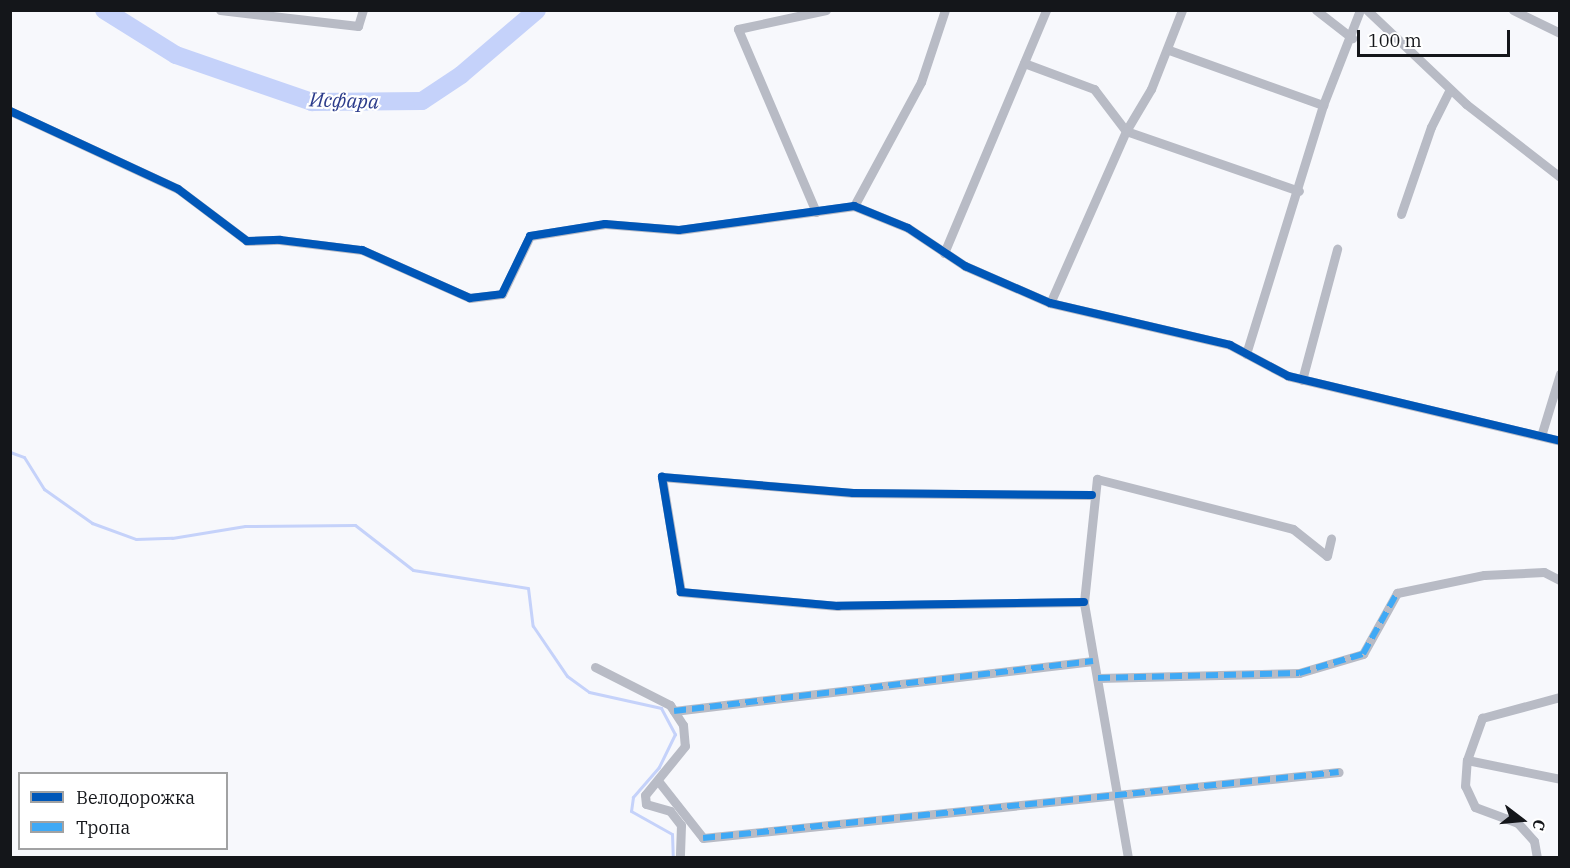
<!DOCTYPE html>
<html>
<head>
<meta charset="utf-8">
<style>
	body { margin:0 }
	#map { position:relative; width:1570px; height:868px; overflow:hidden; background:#f7f8fc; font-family:"IBM Plex Serif",serif }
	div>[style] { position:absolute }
	.stream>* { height:3px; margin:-1.5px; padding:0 1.5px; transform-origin:1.5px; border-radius:1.5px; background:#c5d2fa }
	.river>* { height:18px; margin:-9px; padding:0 9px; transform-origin:9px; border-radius:9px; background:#c5d2fa }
	.street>* { height:9px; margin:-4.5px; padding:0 4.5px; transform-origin:4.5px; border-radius:4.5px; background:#b8bbc5 }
	.quiet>* { height:6px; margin-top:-3px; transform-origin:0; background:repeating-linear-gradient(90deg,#3fa9f5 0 12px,transparent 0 18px) }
	.cycleway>* { height:8px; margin:-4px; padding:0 4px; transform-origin:4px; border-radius:4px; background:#0057b8 }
	span { translate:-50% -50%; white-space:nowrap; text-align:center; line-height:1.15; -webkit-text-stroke:4.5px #fff; paint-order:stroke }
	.water-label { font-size:20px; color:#2c3c8b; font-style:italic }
	.frame { position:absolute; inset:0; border:12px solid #14161a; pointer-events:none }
	.legend { position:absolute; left:18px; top:772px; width:210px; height:78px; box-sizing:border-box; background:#fff; border:2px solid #a1a2a3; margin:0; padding:8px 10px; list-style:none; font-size:18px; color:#14161a }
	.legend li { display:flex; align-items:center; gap:12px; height:30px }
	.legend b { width:30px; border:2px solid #a1a2a3 }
	.north { position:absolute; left:1492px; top:790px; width:60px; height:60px; -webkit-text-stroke:4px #fff; paint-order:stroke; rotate:106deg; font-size:16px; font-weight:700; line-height:24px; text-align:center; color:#14161a }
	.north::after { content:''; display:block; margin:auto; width:21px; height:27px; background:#14161a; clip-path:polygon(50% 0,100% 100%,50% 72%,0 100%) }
	.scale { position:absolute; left:1357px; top:30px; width:153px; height:27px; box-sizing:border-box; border:3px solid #14161a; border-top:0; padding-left:8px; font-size:18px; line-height:21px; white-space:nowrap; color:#14161a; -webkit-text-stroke:4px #fff; paint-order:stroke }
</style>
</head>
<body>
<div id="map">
	<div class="stream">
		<i style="left:10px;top:452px;width:15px;rotate:20deg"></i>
		<i style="left:24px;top:457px;width:38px;rotate:58deg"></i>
		<i style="left:44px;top:489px;width:59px;rotate:35.3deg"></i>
		<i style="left:92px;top:523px;width:47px;rotate:20deg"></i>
		<i style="left:136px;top:539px;width:36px;rotate:-2deg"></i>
		<i style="left:172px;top:538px;width:74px;rotate:-9.3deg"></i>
		<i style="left:245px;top:526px;width:110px;rotate:-0.5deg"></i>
		<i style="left:355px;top:525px;width:73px;rotate:37.8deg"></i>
		<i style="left:413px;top:570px;width:116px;rotate:8.9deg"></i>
		<i style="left:528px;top:588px;width:38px;rotate:83deg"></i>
		<i style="left:533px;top:626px;width:60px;rotate:55.8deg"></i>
		<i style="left:567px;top:676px;width:27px;rotate:36deg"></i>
		<i style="left:589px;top:692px;width:74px;rotate:12.5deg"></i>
		<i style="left:661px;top:708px;width:30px;rotate:62deg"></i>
		<i style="left:675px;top:734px;width:37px;rotate:116deg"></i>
		<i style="left:659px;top:767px;width:40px;rotate:131deg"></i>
		<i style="left:633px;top:797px;width:14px;rotate:98deg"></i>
		<i style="left:631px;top:811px;width:47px;rotate:29.3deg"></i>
		<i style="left:672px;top:834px;width:24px;rotate:88deg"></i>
	</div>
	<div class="river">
		<i style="left:104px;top:10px;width:85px;rotate:32deg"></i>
		<i style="left:176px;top:55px;width:144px;rotate:19.1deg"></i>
		<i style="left:312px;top:102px;width:110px;rotate:-0.5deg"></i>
		<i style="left:422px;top:101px;width:47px;rotate:-33.7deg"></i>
		<i style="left:461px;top:75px;width:100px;rotate:-40.5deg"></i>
	</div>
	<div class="street">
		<i style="left:220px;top:10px;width:139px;rotate:6.6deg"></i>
		<i style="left:358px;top:26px;width:17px;rotate:-73deg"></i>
		<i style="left:1182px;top:10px;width:85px;rotate:111.4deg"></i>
		<i style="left:1151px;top:89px;width:49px;rotate:120.8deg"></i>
		<i style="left:1126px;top:131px;width:183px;rotate:19.1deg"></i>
		<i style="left:1316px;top:10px;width:46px;rotate:37.9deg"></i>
		<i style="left:1367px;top:10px;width:137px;rotate:43.5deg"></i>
		<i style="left:1466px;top:104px;width:119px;rotate:37.8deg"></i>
		<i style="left:1513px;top:10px;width:52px;rotate:26.1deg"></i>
		<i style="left:1169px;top:50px;width:164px;rotate:19.7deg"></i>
		<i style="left:1024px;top:63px;width:75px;rotate:20.4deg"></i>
		<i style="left:1094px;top:89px;width:53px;rotate:52.7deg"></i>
		<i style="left:1126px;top:131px;width:188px;rotate:113.8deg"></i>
		<i style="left:10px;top:111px;width:185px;rotate:24.9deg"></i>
		<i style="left:178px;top:189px;width:86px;rotate:37deg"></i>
		<i style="left:247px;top:241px;width:33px;rotate:-2deg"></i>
		<i style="left:280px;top:240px;width:83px;rotate:7deg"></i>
		<i style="left:362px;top:250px;width:118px;rotate:24deg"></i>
		<i style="left:470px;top:298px;width:32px;rotate:-7deg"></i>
		<i style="left:502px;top:294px;width:64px;rotate:-64.2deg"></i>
		<i style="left:530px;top:236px;width:76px;rotate:-9.1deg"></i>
		<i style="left:605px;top:224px;width:74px;rotate:4.6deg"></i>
		<i style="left:679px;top:230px;width:177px;rotate:-7.8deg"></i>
		<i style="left:854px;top:206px;width:58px;rotate:22.2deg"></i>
		<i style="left:908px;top:228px;width:69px;rotate:33.7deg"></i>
		<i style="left:965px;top:266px;width:93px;rotate:23.5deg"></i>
		<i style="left:1050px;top:303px;width:185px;rotate:13.1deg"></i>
		<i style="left:1230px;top:345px;width:66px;rotate:28.1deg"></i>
		<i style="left:1288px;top:376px;width:280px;rotate:13.4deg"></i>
		<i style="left:854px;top:206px;width:141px;rotate:-61.6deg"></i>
		<i style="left:921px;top:82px;width:76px;rotate:-71.6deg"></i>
		<i style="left:816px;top:212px;width:199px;rotate:-113.1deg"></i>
		<i style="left:738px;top:29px;width:90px;rotate:-12.2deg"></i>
		<i style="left:1401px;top:214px;width:92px;rotate:-71deg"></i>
		<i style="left:1431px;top:127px;width:42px;rotate:-63.4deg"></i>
		<i style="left:944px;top:253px;width:264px;rotate:-67.2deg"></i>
		<i style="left:1246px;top:354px;width:261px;rotate:-72.8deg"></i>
		<i style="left:1323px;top:105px;width:102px;rotate:-68.7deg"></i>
		<i style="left:1302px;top:380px;width:136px;rotate:-75deg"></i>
		<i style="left:1541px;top:436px;width:65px;rotate:-73deg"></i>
		<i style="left:1084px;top:602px;width:246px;rotate:179.1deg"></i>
		<i style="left:838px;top:606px;width:158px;rotate:-174.9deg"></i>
		<i style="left:681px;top:592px;width:117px;rotate:-99.4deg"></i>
		<i style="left:662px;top:477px;width:192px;rotate:4.8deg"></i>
		<i style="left:853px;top:493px;width:239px;rotate:0.5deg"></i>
		<i style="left:595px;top:667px;width:84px;rotate:26.9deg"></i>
		<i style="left:670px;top:705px;width:24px;rotate:57deg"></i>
		<i style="left:683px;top:725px;width:21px;rotate:85deg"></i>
		<i style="left:685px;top:746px;width:63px;rotate:129.2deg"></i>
		<i style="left:645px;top:795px;width:9px;rotate:84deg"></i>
		<i style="left:646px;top:804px;width:25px;rotate:16deg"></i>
		<i style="left:670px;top:811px;width:18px;rotate:52deg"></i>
		<i style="left:681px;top:825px;width:33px;rotate:92deg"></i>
		<i style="left:1098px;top:678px;width:201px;rotate:-1.4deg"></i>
		<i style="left:1299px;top:673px;width:67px;rotate:-16.5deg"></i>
		<i style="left:1363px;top:654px;width:70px;rotate:-60.9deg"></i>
		<i style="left:1397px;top:593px;width:89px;rotate:-11.7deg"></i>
		<i style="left:1484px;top:575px;width:60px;rotate:-2.9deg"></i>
		<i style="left:1544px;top:572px;width:18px;rotate:27deg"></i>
		<i style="left:674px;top:711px;width:422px;rotate:-6.8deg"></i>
		<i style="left:1467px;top:760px;width:95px;rotate:11.5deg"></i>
		<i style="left:659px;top:782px;width:71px;rotate:51.8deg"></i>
		<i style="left:703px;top:838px;width:639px;rotate:-5.92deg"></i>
		<i style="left:1128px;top:858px;width:260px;rotate:-99.8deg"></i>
		<i style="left:1084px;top:602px;width:124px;rotate:-84deg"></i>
		<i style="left:1097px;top:479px;width:202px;rotate:14.3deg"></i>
		<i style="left:1293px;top:529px;width:43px;rotate:38.5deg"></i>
		<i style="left:1327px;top:556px;width:18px;rotate:-77deg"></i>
		<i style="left:1537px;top:858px;width:17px;rotate:-100deg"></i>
		<i style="left:1534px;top:841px;width:24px;rotate:-132deg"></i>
		<i style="left:1518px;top:823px;width:46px;rotate:-159.6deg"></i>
		<i style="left:1475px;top:807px;width:23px;rotate:-115deg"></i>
		<i style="left:1465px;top:786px;width:26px;rotate:-86deg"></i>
		<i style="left:1467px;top:760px;width:45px;rotate:-70.3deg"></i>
		<i style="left:1482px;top:718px;width:81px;rotate:-15.1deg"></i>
	</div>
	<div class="quiet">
		<i style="left:1098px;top:678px;width:201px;rotate:-1.4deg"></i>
		<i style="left:1299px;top:673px;width:67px;rotate:-16.5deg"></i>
		<i style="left:1363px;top:654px;width:70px;rotate:-60.9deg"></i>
		<i style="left:674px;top:711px;width:422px;rotate:-6.8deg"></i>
		<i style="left:703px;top:838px;width:639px;rotate:-5.92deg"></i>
	</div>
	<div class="cycleway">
		<i style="left:10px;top:111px;width:185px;rotate:24.9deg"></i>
		<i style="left:178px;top:189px;width:86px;rotate:37deg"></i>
		<i style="left:247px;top:241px;width:33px;rotate:-2deg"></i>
		<i style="left:280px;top:240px;width:83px;rotate:7deg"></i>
		<i style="left:362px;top:250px;width:118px;rotate:24deg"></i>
		<i style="left:470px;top:298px;width:32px;rotate:-7deg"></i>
		<i style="left:502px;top:294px;width:64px;rotate:-64.2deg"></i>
		<i style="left:530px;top:236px;width:76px;rotate:-9.1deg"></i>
		<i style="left:605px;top:224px;width:74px;rotate:4.6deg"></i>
		<i style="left:679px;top:230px;width:177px;rotate:-7.8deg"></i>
		<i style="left:854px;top:206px;width:58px;rotate:22.2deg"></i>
		<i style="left:908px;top:228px;width:69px;rotate:33.7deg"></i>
		<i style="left:965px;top:266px;width:93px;rotate:23.5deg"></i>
		<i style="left:1050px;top:303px;width:185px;rotate:13.1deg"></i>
		<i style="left:1230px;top:345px;width:66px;rotate:28.1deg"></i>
		<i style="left:1288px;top:376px;width:280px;rotate:13.4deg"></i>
		<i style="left:1084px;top:602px;width:246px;rotate:179.1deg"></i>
		<i style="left:838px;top:606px;width:158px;rotate:-174.9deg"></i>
		<i style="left:681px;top:592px;width:117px;rotate:-99.4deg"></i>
		<i style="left:662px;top:477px;width:192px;rotate:4.8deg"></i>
		<i style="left:853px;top:493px;width:239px;rotate:0.5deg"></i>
	</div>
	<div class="water-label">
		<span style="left:344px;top:100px;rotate:2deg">Исфара</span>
	</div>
	<div class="frame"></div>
	<ul class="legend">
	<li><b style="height:8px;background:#0057b8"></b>Велодорожка</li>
	<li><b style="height:8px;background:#3fa9f5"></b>Тропа</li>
	</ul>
	<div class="north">С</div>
	<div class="scale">100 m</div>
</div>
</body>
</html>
